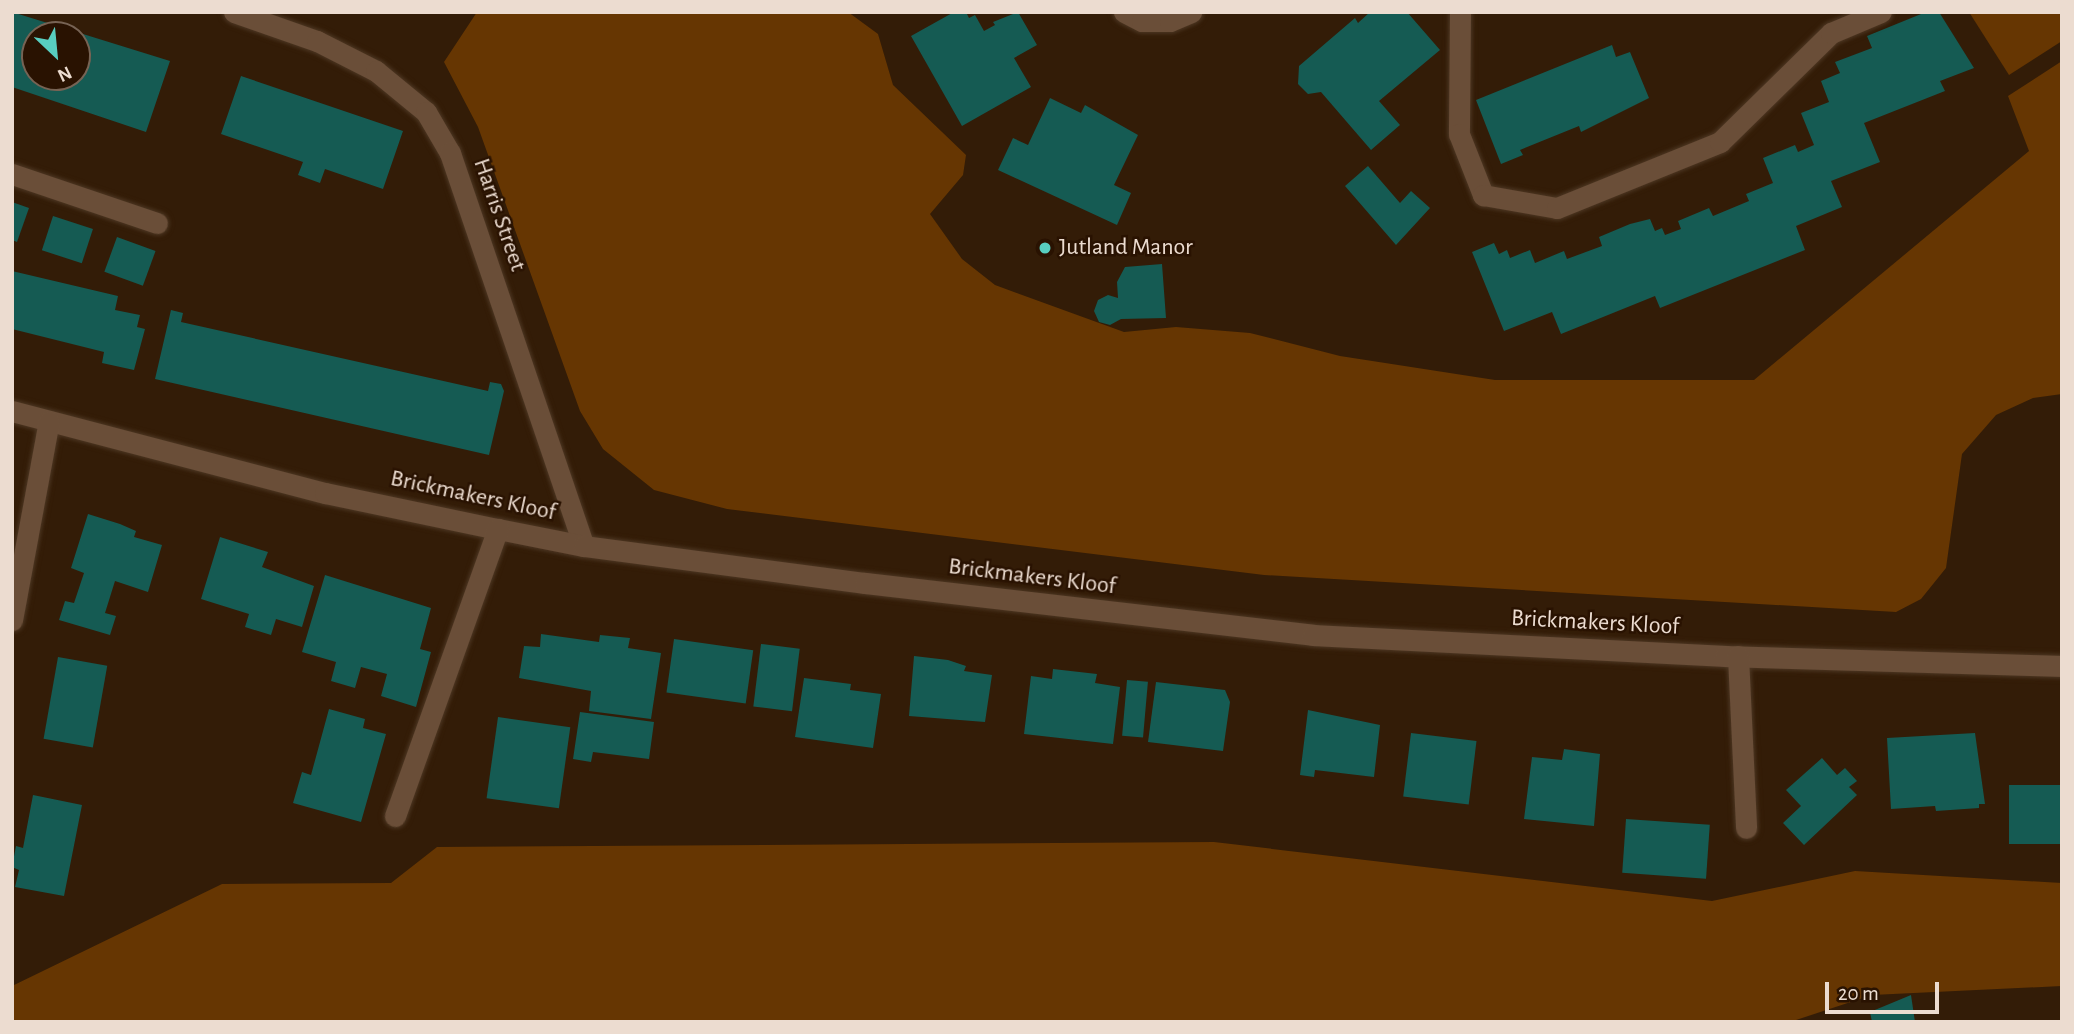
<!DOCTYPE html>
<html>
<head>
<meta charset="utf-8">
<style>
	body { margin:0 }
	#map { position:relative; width:2074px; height:1034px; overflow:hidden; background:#331c07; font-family:"Alegreya Sans",sans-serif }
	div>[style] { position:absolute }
	.green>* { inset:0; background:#663602 }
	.building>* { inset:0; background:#155b53; transform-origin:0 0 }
	.roads { filter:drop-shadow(0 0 2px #4d3723) drop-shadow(0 0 2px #4d3723) }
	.minor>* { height:21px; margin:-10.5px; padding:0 10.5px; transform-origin:10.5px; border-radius:10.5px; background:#6a4e38 }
	.dots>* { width:19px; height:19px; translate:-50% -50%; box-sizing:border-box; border:4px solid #291201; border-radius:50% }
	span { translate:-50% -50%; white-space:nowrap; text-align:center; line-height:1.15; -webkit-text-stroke:5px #291201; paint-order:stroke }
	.street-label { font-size:24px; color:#ecdcd0 }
	.poi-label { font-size:24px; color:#ecdcd0 }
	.left { translate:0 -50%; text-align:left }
	.frame { position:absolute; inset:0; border:14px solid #ecdcd0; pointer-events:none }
	.north { position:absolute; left:21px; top:21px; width:70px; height:70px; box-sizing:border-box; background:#291201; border:2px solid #776354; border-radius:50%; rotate:154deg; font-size:19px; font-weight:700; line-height:28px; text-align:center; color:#ecdcd0 }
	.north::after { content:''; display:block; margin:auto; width:24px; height:32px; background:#58cec0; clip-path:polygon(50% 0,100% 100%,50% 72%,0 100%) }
	.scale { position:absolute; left:1825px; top:982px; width:114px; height:32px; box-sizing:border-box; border:4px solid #ecdcd0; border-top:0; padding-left:9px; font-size:21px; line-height:24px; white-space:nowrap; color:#ecdcd0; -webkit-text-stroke:5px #291201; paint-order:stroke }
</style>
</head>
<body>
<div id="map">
	<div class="green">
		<i style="clip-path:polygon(477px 12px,848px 12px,878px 34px,893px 85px,966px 155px,963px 175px,930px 214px,962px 259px,995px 285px,1124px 332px,1176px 327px,1250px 333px,1340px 356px,1495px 380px,1754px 380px,2029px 151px,2008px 96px,2062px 61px,2062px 394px,2033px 398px,1996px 415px,1962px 454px,1946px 568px,1921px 599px,1896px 612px,1264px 575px,727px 509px,654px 490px,603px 449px,580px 411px,478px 127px,444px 62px)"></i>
		<i style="clip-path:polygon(1969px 12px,2062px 12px,2062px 41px,2009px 75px)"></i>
		<i style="clip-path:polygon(1214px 842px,1712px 901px,1855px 871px,2062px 883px,2062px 986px,1872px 995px,1790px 1022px,12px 1022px,12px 986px,222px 884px,391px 883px,437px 847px)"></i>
	</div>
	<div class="building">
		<i style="clip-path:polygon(evenodd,12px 12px,170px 61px,146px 132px,12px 87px,12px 12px,35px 35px,77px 35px,77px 77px,35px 77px,35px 35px)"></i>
		<i style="clip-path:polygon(954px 12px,966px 12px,969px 18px,975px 15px,984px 31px,995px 25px,993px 22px,1018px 12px,1037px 45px,1014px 58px,1031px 87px,962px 126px,911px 36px)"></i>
		<i style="clip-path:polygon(1370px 12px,1407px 12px,1440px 50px,1379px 101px,1400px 125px,1371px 150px,1321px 92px,1308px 94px,1298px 84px,1299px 66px,1355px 18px,1358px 23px)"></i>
		<i style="clip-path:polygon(1926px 12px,1939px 12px,1974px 68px,1940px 81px,1945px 91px,1864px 123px,1880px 162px,1831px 181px,1842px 207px,1796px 226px,1805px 250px,1660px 308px,1655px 296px,1561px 334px,1552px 312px,1504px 331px,1472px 252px,1494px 243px,1499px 254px,1507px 250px,1510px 258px,1530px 250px,1535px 263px,1564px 251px,1567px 259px,1602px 246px,1599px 237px,1630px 224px,1650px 219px,1655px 231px,1662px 228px,1665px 235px,1681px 229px,1678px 221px,1709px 208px,1713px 216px,1749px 201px,1746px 194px,1773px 183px,1763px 158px,1795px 145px,1798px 152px,1814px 145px,1801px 113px,1829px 102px,1821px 81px,1840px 73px,1835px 62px,1872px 48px,1867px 36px)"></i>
		<i style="clip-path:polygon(1612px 45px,1616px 57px,1630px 52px,1649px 98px,1581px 132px,1579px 126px,1520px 150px,1523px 155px,1501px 164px,1476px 100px)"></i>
		<i style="clip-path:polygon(241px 76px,403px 131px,383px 189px,325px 169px,320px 183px,298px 175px,303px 162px,221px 134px)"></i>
		<i style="clip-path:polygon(1050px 98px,1081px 113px,1085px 105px,1138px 135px,1114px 185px,1131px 193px,1117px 225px,998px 170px,1013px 138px,1028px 145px)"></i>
		<i style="clip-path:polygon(1368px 166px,1400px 203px,1411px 191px,1430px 208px,1396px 245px,1345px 186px)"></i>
		<i style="clip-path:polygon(12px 202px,29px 208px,17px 242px,12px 240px)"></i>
		<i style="left:53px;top:216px;width:42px;height:36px;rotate:18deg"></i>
		<i style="left:117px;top:237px;width:41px;height:37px;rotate:20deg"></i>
		<i style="clip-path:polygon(1162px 264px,1166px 318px,1121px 319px,1110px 325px,1099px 322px,1094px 311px,1098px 300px,1108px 295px,1118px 298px,1117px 282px,1125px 267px)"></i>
		<i style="clip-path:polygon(12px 271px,118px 296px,115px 310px,140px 315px,137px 327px,145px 329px,134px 370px,102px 363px,104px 352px,12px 329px)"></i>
		<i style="clip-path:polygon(171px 310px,183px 313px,181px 322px,488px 391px,490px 382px,501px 384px,504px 391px,489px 455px,155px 379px)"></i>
		<i style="clip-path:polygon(88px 514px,120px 524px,136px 531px,134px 537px,162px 545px,148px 592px,115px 581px,105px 613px,116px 616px,110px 635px,59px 620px,65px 601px,74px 603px,84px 573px,71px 568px)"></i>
		<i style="clip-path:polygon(220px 537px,268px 552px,262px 567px,314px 586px,302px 627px,276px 619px,271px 635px,245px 627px,249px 614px,201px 599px)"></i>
		<i style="clip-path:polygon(325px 575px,431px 608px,420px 649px,431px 652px,416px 707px,381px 696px,387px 674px,361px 667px,355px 688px,331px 681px,336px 662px,302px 652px)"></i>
		<i style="clip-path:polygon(541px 634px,599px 642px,600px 635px,630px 638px,628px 648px,661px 653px,651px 719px,589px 711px,591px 691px,519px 678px,524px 646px,540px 647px)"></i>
		<i style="left:674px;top:639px;width:80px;height:54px;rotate:8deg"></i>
		<i style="left:761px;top:644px;width:39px;height:63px;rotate:7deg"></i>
		<i style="clip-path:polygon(914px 656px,948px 660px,966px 666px,964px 671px,992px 675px,985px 722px,909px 716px)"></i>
		<i style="left:58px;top:657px;width:50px;height:83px;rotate:10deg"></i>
		<i style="clip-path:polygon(1053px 669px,1097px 674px,1095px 683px,1120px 687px,1113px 744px,1024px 734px,1031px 676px,1052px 679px)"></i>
		<i style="clip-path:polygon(804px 678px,851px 684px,850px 690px,881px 694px,873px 748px,795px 737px)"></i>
		<i style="left:1127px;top:680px;width:21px;height:56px;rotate:5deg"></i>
		<i style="clip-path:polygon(1156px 682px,1225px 690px,1230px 702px,1223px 751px,1148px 742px)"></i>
		<i style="clip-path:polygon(329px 709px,365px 719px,363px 728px,386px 734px,361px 822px,293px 803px,302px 772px,311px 775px)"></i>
		<i style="clip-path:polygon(1308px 710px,1380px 725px,1374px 777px,1315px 770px,1314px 777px,1300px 775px)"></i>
		<i style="clip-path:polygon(580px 712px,654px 722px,649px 759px,593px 752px,591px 762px,573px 759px)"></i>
		<i style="left:498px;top:717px;width:73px;height:82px;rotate:8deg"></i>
		<i style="left:1411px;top:733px;width:66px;height:64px;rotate:7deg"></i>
		<i style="clip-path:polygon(1975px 733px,1985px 804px,1979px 804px,1979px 808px,1936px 811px,1935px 806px,1891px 809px,1887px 738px)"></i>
		<i style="clip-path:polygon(1564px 749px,1600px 754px,1594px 826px,1524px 819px,1532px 757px,1562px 760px)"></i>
		<i style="clip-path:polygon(1822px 758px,1837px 775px,1845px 768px,1857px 781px,1849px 787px,1857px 795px,1804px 845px,1783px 823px,1801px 806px,1786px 790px)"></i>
		<i style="left:2009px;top:785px;width:51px;height:59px"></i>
		<i style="clip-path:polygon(33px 795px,82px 805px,64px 896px,15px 887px,19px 870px,12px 867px,16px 846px,23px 848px)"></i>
		<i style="left:1626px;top:819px;width:84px;height:54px;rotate:4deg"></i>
		<i style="clip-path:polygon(1911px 995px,1915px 1022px,1872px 1022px,1870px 1012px)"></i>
	</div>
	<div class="roads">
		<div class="minor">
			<i style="left:234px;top:12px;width:88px;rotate:19.3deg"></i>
			<i style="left:317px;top:41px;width:66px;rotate:27deg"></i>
			<i style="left:376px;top:71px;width:65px;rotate:39.4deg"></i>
			<i style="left:426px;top:112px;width:48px;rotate:59.7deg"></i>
			<i style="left:450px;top:153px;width:415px;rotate:71.2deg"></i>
			<i style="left:1124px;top:12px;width:20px;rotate:27deg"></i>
			<i style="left:1142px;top:21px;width:28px"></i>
			<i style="left:1170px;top:21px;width:23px;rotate:-23deg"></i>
			<i style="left:1460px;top:12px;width:122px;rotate:90.5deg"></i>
			<i style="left:1459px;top:134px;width:66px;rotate:68.5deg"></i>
			<i style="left:1483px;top:195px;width:75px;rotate:10deg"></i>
			<i style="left:1557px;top:208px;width:176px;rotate:-22deg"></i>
			<i style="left:1720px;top:142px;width:156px;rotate:-44.5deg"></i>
			<i style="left:1831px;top:33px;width:54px;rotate:-22.8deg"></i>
			<i style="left:12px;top:174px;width:153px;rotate:18.7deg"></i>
			<i style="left:12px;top:411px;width:324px;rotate:14.7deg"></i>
			<i style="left:325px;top:493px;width:177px;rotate:11.8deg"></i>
			<i style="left:498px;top:529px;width:88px;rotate:11.2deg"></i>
			<i style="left:584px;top:546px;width:283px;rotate:7.5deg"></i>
			<i style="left:865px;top:583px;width:451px;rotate:6.6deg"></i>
			<i style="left:1313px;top:635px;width:413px;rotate:2.9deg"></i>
			<i style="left:1725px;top:656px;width:337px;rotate:1.7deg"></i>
			<i style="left:12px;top:620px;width:202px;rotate:-79.5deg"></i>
			<i style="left:1738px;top:656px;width:172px;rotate:87.3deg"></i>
			<i style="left:395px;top:816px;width:305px;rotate:-70.3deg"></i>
		</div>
	</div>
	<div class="dots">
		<i style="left:1045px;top:248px;background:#58cec0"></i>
	</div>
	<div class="street-label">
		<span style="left:499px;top:215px;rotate:71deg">Harris Street</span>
		<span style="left:473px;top:496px;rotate:12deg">Brickmakers Kloof</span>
		<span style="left:1032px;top:577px;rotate:7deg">Brickmakers Kloof</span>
		<span style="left:1595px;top:623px;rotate:3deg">Brickmakers Kloof</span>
	</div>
	<div class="poi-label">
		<span class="left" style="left:1059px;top:248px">Jutland Manor</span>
	</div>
	<div class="frame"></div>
	<div class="north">N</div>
	<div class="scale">20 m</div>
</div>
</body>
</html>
